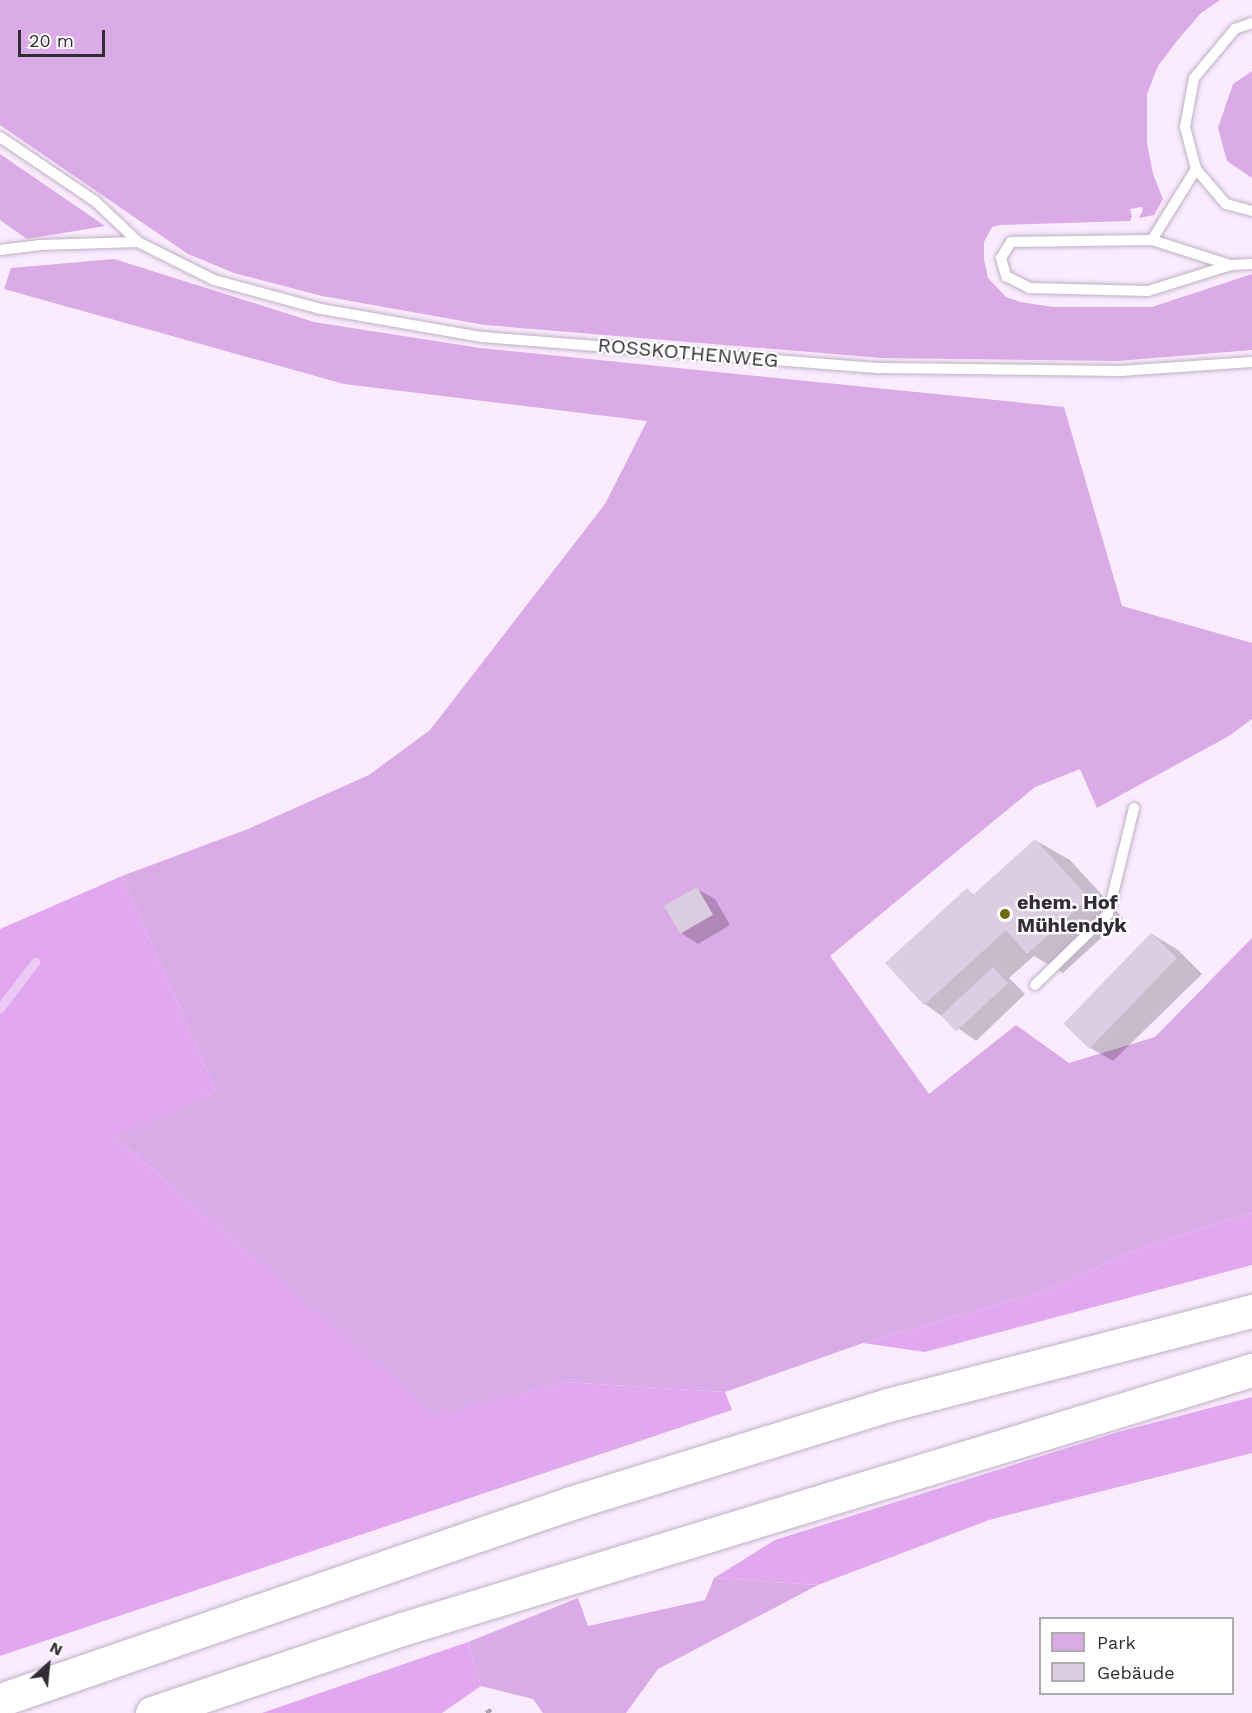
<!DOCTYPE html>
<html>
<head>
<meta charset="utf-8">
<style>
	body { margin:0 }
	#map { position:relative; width:1252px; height:1713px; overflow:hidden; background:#fbebff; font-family:"Work Sans",sans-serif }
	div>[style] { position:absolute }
	.green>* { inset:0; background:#dbabe7 }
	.forest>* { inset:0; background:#e1a8f0 }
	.shadow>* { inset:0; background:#0003 }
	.stream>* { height:9px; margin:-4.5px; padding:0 4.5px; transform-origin:4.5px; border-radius:4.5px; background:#edcaf6 }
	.building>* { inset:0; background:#dccde0; transform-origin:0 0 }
	.path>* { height:4px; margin-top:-2px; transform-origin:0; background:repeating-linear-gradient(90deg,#ada1b1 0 6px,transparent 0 9px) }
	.roads { filter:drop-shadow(0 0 2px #bfb0c2) drop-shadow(0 0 2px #bfb0c2) }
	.service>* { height:10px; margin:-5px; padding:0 5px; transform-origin:5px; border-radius:5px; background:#fff }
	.motorway>* { height:33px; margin:-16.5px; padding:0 16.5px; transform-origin:16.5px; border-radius:16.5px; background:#fff }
	.dots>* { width:16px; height:16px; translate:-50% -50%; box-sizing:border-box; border:3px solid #fff; border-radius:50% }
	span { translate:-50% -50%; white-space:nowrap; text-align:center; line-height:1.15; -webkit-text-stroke:4.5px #fff; paint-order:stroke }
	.street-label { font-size:20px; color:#322c34 }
	.poi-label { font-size:20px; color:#322c34; font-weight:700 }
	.left { translate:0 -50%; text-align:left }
	.legend { position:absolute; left:1039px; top:1617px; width:195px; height:78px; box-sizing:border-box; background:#fff; border:2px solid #adabae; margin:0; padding:8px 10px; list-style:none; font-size:18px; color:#322c34 }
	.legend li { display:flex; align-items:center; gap:12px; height:30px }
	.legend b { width:30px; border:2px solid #adabae }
	.north { position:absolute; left:18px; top:1635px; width:60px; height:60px; -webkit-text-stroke:4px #fff; paint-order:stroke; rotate:27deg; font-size:16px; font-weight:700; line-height:24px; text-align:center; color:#322c34 }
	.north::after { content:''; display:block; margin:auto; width:21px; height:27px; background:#322c34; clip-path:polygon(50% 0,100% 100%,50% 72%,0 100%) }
	.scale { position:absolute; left:18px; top:30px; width:87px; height:27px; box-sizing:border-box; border:3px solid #322c34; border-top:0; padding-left:8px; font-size:18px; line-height:21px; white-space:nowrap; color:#322c34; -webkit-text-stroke:4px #fff; paint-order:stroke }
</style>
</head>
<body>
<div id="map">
	<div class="green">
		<i style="clip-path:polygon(0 0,1220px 0,1201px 13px,1176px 42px,1158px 66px,1147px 94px,1147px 143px,1153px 174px,1163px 199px,1154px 215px,1139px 218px,1143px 210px,1142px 207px,1130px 209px,1132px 216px,1130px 221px,1000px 225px,992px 227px,984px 242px,984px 260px,988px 278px,1006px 297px,1020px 302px,1053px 307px,1152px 307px,1252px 274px,1252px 350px,1117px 361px,882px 358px,485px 325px,322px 296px,234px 273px,188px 254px,0 125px)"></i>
		<i style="clip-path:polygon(1252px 71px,1252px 178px,1227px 161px,1218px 128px,1233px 84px)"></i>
		<i style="clip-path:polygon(0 154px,105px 226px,27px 239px,0 220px)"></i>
		<i style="clip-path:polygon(114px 259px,314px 322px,480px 348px,1064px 407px,1122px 606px,1252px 643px,1252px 719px,1229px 736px,1097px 808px,1080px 769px,1035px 787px,830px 956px,929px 1094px,1016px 1025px,1069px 1063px,1155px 1037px,1252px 938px,1252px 1213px,1148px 1245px,1038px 1293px,863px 1343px,725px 1392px,565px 1382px,435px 1417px,114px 1136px,216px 1091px,122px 876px,248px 829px,369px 775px,430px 730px,605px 504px,647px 421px,344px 384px,4px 289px,11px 268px)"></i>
		<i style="clip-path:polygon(714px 1578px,818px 1585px,658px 1669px,626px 1713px,543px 1713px,533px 1699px,481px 1686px,468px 1642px,578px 1598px,588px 1626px,705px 1600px)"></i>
	</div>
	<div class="forest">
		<i style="clip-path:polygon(122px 876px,216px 1091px,115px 1137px,435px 1416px,565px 1382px,725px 1392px,732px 1410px,0 1656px,0 929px)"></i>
		<i style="clip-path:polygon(1252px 1213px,1252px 1265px,925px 1352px,863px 1343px,1038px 1293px,1148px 1245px)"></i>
		<i style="clip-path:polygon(1252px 1397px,1252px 1453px,989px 1520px,818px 1585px,714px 1578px,775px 1540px,1118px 1432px)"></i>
		<i style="clip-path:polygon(468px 1642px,481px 1686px,442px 1713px,262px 1713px)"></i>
	</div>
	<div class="shadow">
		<i style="clip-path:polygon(1035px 840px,1070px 860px,1123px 918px,1063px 973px,1034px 956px,1009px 978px,1025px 994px,976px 1041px,925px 1004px,887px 963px,967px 890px,975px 895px)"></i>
		<i style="clip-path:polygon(697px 889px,715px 899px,730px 925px,698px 944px,681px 933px)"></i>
		<i style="clip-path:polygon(1152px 934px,1178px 950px,1202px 974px,1113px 1061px,1087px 1046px)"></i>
	</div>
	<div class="stream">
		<i style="left:0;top:1008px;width:58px;rotate:-52.7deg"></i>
	</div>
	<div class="building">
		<i style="clip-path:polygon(1035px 839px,1089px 898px,1027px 954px,1006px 930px,924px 1005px,885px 963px,967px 888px,973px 895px)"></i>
		<i style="left:697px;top:887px;width:32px;height:38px;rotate:60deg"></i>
		<i style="left:1151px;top:933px;width:36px;height:126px;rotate:44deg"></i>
		<i style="left:993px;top:967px;width:22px;height:71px;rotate:47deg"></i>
	</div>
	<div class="path">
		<i style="left:486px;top:1713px;width:9px;rotate:-32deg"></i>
	</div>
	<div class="roads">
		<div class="service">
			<i style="left:1252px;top:23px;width:18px;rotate:161deg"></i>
			<i style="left:1235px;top:29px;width:64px;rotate:129.9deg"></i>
			<i style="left:1194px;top:78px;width:50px;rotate:100.4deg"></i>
			<i style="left:1185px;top:127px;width:43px;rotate:75.3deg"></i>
			<i style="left:1196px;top:169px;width:46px;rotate:49.4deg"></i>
			<i style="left:1226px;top:204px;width:27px;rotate:15deg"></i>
			<i style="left:0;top:137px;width:115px;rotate:34deg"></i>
			<i style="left:95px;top:201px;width:59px;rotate:43.6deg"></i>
			<i style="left:138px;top:242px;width:85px;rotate:26.6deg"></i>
			<i style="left:214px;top:280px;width:111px;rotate:15.2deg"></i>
			<i style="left:321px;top:309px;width:163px;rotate:9.9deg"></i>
			<i style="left:482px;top:337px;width:399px;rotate:4.5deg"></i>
			<i style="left:880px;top:368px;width:240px;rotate:0.7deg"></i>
			<i style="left:1120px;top:371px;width:132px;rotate:-3.9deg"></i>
			<i style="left:1196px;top:169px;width:84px;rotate:121.8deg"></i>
			<i style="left:1152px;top:240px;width:141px;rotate:179.2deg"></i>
			<i style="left:1011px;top:242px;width:19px;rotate:122deg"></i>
			<i style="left:1001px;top:258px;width:19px;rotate:74deg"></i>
			<i style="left:1006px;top:276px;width:27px;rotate:27deg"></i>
			<i style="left:1030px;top:288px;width:118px;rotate:1.5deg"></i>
			<i style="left:1148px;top:291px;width:87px;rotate:-17.4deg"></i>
			<i style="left:1231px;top:265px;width:21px;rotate:-3deg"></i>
			<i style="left:1152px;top:240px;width:82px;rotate:17.8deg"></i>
			<i style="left:0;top:250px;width:39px;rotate:-7deg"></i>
			<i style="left:39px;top:245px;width:99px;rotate:-1.7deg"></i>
			<i style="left:1035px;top:985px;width:102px;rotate:-44.2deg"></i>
			<i style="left:1108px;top:914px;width:109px;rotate:-76.2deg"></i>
		</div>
		<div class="motorway">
			<i style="left:0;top:1700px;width:604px;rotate:-19.03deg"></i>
			<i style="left:571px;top:1503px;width:332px;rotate:-17.2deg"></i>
			<i style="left:888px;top:1405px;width:376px;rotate:-14.5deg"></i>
			<i style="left:152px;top:1713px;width:264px;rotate:-18.6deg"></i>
			<i style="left:402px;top:1629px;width:889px;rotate:-16.95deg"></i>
		</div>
	</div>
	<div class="dots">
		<i style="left:1005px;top:914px;background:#6d6c0c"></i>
	</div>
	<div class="street-label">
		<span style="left:688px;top:353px;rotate:5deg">ROSSKOTHENWEG</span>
	</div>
	<div class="poi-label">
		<span class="left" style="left:1017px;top:914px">ehem. Hof<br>Mühlendyk</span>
	</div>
	<ul class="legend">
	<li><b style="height:16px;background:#dbabe7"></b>Park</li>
	<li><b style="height:16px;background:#dccde0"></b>Gebäude</li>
	</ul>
	<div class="north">N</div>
	<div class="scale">20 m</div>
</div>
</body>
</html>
